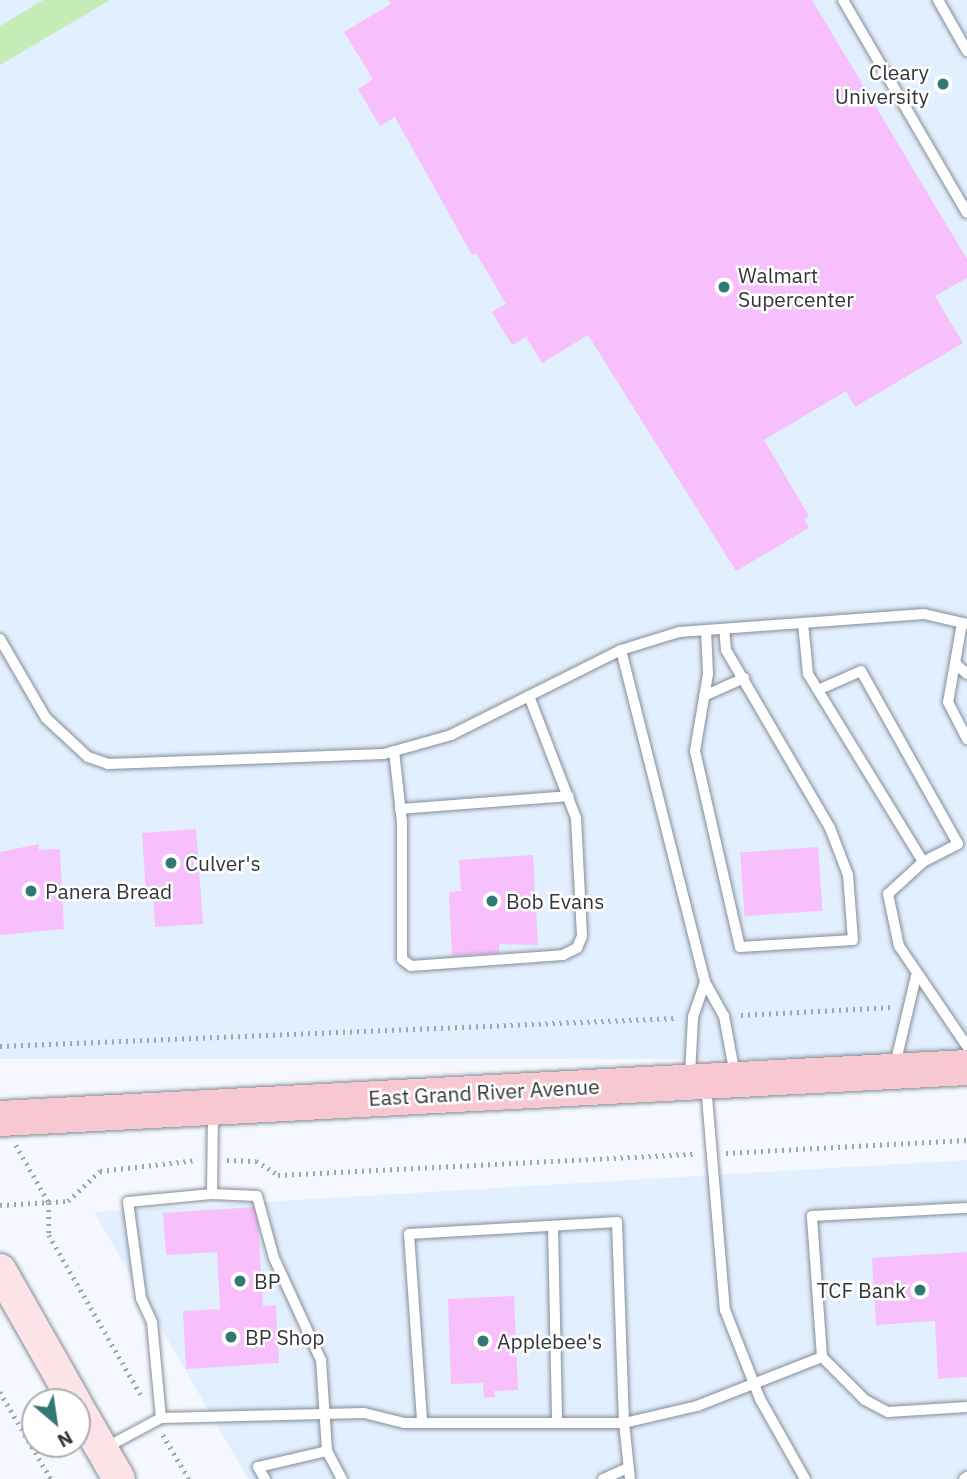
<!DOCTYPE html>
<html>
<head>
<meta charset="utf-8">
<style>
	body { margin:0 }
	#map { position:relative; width:967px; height:1479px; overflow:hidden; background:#f5f9ff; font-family:"IBM Plex Sans",sans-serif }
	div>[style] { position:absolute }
	.built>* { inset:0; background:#e2effe; transform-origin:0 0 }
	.green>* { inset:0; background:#c6edb8 }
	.building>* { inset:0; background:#f7bffb; transform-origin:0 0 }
	.path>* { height:4.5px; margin-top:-2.25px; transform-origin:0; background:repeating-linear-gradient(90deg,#a2a5aa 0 2px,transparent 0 7px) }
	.roads { filter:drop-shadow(0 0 2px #868d95) drop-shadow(0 0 2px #868d95) }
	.lane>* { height:10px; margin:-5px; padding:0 5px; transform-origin:5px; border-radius:5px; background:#fff }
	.secondary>* { height:32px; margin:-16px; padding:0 16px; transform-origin:16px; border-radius:16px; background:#fce3e8 }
	.primary>* { height:35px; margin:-17.5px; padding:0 17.5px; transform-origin:17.5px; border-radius:17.5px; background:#f8c8d2 }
	.dots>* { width:19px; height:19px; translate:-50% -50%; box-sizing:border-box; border:4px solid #fff; border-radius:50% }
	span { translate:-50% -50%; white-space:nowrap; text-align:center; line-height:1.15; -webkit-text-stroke:5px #fff; paint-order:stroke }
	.poi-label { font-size:21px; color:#333539 }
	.right { translate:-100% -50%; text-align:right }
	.left { translate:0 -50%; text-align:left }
	.street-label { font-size:21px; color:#333539 }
	.north { position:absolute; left:21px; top:1388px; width:70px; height:70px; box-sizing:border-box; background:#fff; border:2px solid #adaeb0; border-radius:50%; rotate:151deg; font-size:19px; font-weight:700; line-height:28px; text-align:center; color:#333539 }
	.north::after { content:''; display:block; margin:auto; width:24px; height:32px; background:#317972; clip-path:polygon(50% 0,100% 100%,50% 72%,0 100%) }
</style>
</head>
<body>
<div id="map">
	<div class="built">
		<i style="left:0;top:0;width:967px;height:1059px"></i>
		<i style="clip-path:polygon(967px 1160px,967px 1479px,248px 1479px,94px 1212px)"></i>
	</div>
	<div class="green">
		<i style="clip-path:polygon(43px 0,110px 0,0 65px,0 26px)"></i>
	</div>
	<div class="building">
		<i style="clip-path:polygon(388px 0,812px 0,967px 259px,967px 278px,935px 296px,963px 343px,855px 407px,846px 391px,764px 440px,809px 516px,804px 519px,809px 528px,736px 571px,588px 335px,542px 363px,526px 337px,512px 345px,492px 312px,506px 304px,476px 253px,472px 255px,395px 117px,380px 126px,358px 89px,373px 79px,344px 32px,391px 4px)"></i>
		<i style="clip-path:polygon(196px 829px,203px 924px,155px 927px,153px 892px,146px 893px,142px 833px)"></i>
		<i style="clip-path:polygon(39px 844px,39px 850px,60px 849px,64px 929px,0 935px,0 852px)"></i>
		<i style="left:818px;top:847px;width:64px;height:78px;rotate:86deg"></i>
		<i style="clip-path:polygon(533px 855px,538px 945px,499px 944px,499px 953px,452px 956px,449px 892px,461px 891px,459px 860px)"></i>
		<i style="clip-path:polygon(257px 1207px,263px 1306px,276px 1305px,279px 1363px,186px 1369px,183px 1311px,220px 1309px,217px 1252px,166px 1255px,163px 1213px)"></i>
		<i style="clip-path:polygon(967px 1252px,967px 1377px,938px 1379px,935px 1321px,876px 1325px,872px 1258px)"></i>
		<i style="clip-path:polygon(514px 1296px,518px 1390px,494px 1391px,495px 1397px,484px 1398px,483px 1383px,451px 1384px,448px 1299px)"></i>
	</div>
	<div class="path">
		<i style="left:741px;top:1015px;width:152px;rotate:-3deg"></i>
		<i style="left:0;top:1046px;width:677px;rotate:-2.37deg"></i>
		<i style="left:16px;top:1145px;width:67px;rotate:60.4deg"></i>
		<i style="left:49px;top:1203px;width:32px;rotate:90deg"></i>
		<i style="left:49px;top:1235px;width:187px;rotate:60.1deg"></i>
		<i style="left:726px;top:1153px;width:241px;rotate:-3.1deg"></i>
		<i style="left:227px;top:1160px;width:29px;rotate:2deg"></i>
		<i style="left:256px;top:1161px;width:26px;rotate:32deg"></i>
		<i style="left:278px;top:1175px;width:419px;rotate:-2.9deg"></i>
		<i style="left:0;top:1205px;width:68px;rotate:-3.4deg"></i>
		<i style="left:68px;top:1201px;width:44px;rotate:-43.2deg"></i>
		<i style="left:100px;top:1171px;width:98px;rotate:-6.5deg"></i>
		<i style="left:0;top:1392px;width:101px;rotate:59.6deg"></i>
		<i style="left:163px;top:1435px;width:51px;rotate:59.4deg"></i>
	</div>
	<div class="roads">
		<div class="lane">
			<i style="left:843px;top:0;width:246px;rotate:59.8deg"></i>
			<i style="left:938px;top:0;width:59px;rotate:60.4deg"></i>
			<i style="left:803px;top:623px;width:51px;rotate:84.4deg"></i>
			<i style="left:808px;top:674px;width:220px;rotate:58.5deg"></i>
			<i style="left:923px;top:862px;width:47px;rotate:137.6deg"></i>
			<i style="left:888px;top:894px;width:53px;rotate:78.1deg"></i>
			<i style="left:899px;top:946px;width:121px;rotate:55.8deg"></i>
			<i style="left:962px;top:623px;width:41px;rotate:99.9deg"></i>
			<i style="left:955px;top:663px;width:16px;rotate:43deg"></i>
			<i style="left:706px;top:630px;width:44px;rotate:87.4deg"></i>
			<i style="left:708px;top:674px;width:78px;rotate:99.6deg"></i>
			<i style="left:695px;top:751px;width:201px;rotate:77.1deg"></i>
			<i style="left:740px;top:947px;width:113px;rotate:-3.5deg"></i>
			<i style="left:853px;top:940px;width:65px;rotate:-94.4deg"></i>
			<i style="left:848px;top:875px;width:50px;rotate:-111deg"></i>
			<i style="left:830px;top:828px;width:206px;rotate:-120.3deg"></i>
			<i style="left:726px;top:650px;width:21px;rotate:-95deg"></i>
			<i style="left:0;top:639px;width:91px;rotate:59.8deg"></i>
			<i style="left:46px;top:718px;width:57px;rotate:42.9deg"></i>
			<i style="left:88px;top:757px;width:21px;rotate:19deg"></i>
			<i style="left:108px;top:764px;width:276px;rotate:-2.1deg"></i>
			<i style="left:384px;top:754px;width:70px;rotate:-15.8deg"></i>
			<i style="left:451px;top:735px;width:190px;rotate:-26.6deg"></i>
			<i style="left:621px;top:650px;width:61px;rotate:-17.2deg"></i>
			<i style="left:679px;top:632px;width:246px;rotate:-4.2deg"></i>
			<i style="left:924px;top:614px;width:44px;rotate:13.1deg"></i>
			<i style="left:621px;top:650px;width:342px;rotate:75.8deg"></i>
			<i style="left:705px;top:982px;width:39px;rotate:61deg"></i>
			<i style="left:724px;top:1016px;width:60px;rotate:79.4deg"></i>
			<i style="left:955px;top:663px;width:40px;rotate:100deg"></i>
			<i style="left:948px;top:702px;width:42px;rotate:62.8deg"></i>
			<i style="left:818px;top:690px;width:47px;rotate:-23.8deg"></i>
			<i style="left:861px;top:671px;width:198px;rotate:60.7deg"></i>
			<i style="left:958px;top:844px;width:39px;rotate:153deg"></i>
			<i style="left:704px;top:696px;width:44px;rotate:-24.2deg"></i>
			<i style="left:394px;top:751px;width:71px;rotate:83.6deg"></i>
			<i style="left:402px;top:822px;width:137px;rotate:90deg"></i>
			<i style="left:402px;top:959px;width:11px;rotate:38deg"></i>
			<i style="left:411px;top:966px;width:152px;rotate:-4.1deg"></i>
			<i style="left:563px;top:955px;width:16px;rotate:-27deg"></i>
			<i style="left:577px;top:948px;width:13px;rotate:-67deg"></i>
			<i style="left:582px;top:936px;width:118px;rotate:-92.9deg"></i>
			<i style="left:576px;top:818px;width:131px;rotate:-111.1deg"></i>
			<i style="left:400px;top:809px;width:169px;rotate:-4.4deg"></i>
			<i style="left:895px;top:1065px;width:91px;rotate:-76.7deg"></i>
			<i style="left:690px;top:1075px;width:58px;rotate:-87deg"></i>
			<i style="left:693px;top:1017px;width:37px;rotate:-71deg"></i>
			<i style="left:706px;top:1085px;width:226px;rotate:85.2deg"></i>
			<i style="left:725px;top:1310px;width:96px;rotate:68.5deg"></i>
			<i style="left:760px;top:1399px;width:92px;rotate:60.6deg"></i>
			<i style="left:212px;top:1194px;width:45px;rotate:2.5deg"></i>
			<i style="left:257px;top:1196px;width:64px;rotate:74.7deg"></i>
			<i style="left:274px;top:1258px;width:112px;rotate:65.3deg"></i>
			<i style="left:321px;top:1360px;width:91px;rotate:86.2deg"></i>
			<i style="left:327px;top:1451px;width:71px;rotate:166.9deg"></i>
			<i style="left:258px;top:1467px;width:14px;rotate:60deg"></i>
			<i style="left:553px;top:1226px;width:197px;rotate:88.8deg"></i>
			<i style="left:822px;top:1357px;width:61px;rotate:45deg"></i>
			<i style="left:865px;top:1400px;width:26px;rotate:28deg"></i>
			<i style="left:888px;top:1412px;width:79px;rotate:-3.6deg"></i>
			<i style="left:161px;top:1418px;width:96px;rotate:-95.4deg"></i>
			<i style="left:152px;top:1322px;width:26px;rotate:-115deg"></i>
			<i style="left:141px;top:1298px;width:97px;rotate:-97.7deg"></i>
			<i style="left:128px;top:1202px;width:84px;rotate:-5.4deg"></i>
			<i style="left:212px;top:1194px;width:81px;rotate:-89.3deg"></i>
			<i style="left:103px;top:1449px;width:66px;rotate:-28.1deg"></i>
			<i style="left:161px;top:1418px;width:203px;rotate:-1.4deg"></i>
			<i style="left:364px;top:1413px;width:41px;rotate:14deg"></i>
			<i style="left:404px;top:1423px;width:220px"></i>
			<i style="left:624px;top:1423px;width:201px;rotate:-92deg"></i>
			<i style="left:617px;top:1222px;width:208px;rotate:176.7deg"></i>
			<i style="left:409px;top:1234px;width:188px;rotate:86deg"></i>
			<i style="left:327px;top:1451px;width:32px;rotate:62deg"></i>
			<i style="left:603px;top:1479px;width:24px;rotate:-24deg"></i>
			<i style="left:630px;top:1479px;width:56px;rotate:-96.1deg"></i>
			<i style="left:624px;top:1423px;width:75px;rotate:-13.1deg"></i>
			<i style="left:697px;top:1406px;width:134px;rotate:-21.4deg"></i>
			<i style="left:822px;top:1357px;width:141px;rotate:-94.1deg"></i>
			<i style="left:812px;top:1216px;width:155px;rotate:-3deg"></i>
			<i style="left:964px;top:1479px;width:4px;rotate:-34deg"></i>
		</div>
		<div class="secondary">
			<i style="left:0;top:1270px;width:152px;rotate:60.4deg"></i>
			<i style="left:77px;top:1406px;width:84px;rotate:60.1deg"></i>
		</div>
		<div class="primary">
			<i style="left:0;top:1118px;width:968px;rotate:-3.02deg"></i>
		</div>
	</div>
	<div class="dots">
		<i style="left:943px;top:84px;background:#317972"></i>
		<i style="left:724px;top:287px;background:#317972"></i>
		<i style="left:171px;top:863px;background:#317972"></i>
		<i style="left:31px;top:891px;background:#317972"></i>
		<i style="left:492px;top:901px;background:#317972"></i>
		<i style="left:240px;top:1281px;background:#317972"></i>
		<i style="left:920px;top:1290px;background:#317972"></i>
		<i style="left:231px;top:1337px;background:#317972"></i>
		<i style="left:483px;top:1341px;background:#317972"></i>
	</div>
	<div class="poi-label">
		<span class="right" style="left:929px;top:84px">Cleary<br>University</span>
		<span class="left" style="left:738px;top:287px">Walmart<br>Supercenter</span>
		<span class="left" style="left:185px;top:863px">Culver's</span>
		<span class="left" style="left:45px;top:891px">Panera Bread</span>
		<span class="left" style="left:506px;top:901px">Bob Evans</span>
		<span class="left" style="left:254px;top:1281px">BP</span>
		<span class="right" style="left:906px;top:1290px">TCF Bank</span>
		<span class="left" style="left:245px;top:1337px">BP Shop</span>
		<span class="left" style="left:497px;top:1341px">Applebee's</span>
	</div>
	<div class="street-label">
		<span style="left:484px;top:1092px;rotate:-3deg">East Grand River Avenue</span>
	</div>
	<div class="north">N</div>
</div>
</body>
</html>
